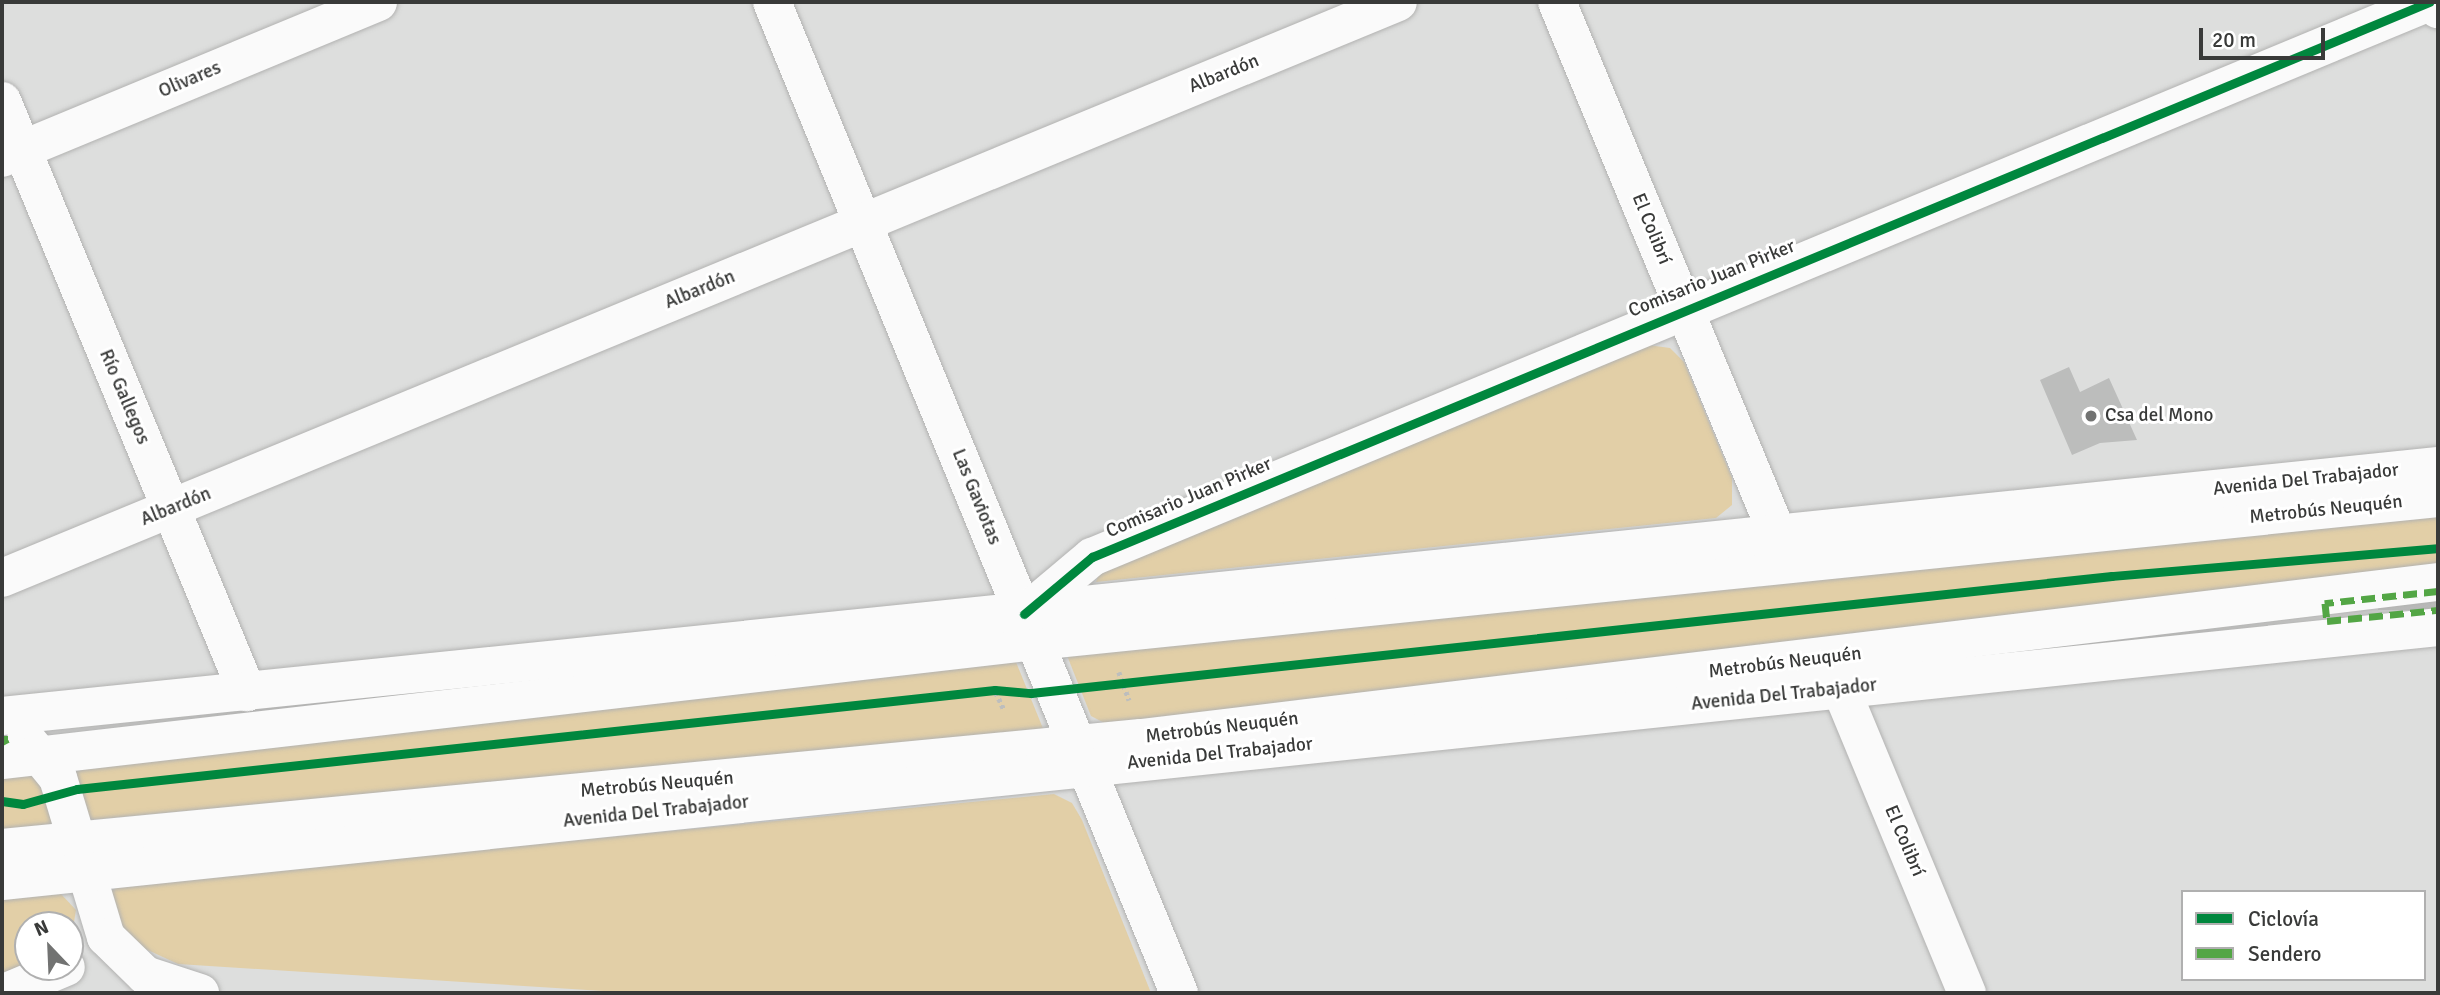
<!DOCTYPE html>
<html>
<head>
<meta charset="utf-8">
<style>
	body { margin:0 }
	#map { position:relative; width:2440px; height:995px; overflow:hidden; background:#dddedd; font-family:Signika,sans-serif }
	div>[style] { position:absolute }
	.green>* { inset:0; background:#e2cfa7 }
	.building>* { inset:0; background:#bcbdbc; transform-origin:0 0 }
	.path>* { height:4.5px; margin-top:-2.25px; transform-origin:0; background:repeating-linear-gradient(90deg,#bdbebd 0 3.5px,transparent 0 7px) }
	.roads { filter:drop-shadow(0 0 2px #b2b2b1) drop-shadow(0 0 2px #b2b2b1) }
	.minor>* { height:38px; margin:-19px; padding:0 19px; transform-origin:19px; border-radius:19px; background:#fafafa }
	.major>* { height:38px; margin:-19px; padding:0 19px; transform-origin:19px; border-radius:19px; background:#fafafa }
	.quiet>* { height:7px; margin-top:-3.5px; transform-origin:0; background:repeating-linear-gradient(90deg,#53a645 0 14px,transparent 0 21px) }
	.cycleway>* { height:9px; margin:-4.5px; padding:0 4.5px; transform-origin:4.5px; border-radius:4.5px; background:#00873e }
	.dots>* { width:19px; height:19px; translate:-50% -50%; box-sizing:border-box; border:4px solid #fff; border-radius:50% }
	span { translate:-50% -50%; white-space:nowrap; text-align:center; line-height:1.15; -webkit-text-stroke:6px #fff; paint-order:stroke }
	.street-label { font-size:19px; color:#393a39 }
	.poi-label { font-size:19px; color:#393a39 }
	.left { translate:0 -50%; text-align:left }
	.frame { position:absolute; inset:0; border:4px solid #393a39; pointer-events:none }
	.legend { position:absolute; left:2181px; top:890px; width:245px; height:91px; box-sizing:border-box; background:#fff; border:2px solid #b0b0b0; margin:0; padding:9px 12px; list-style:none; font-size:21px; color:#393a39 }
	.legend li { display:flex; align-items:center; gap:14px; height:35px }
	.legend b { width:35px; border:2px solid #b0b0b0 }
	.north { position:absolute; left:14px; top:911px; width:70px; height:70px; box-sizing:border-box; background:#fff; border:2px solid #b0b0b0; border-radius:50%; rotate:337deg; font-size:19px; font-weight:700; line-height:28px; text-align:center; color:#393a39 }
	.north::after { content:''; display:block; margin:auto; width:24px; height:32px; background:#727372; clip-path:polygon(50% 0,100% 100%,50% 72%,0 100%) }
	.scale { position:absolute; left:2199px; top:28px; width:126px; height:32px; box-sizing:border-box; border:4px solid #393a39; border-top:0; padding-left:9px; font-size:21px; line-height:24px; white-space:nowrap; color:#393a39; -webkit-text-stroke:5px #fff; paint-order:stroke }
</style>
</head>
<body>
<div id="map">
	<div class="green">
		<i style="clip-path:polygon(1648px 345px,1670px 348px,1684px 362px,1732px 478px,1732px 505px,1716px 518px,1096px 582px,1099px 573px)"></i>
		<i style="clip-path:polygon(2438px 508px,2438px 573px,1118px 730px,1091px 716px,1068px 658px,1068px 653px)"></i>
		<i style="clip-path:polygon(1016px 662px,1044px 731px,90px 820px,77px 789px,75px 764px)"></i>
		<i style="clip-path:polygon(33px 768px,55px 824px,2px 838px,2px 770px)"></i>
		<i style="clip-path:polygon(1054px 794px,1072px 803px,1082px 820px,1151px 993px,635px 993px,178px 964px,126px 940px,110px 892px,121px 884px)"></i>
		<i style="clip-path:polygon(61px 894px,76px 910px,71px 940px,70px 925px,28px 925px,28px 967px,2px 975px,2px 897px)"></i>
	</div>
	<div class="building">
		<i style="clip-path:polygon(2069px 367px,2080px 392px,2109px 378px,2137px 440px,2100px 443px,2072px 455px,2040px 380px)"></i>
		<i style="left:2438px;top:585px;width:25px;height:60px;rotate:90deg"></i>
	</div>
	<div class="path">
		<i style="left:1119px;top:672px;width:30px;rotate:70deg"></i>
		<i style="left:993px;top:686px;width:26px;rotate:65deg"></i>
	</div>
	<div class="roads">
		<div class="minor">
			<i style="left:772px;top:2px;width:1071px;rotate:67.67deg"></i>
			<i style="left:1557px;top:2px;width:575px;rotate:67.5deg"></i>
			<i style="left:2px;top:101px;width:640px;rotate:67.48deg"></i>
			<i style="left:2px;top:158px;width:407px;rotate:-22.5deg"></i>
			<i style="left:2px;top:578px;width:1510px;rotate:-22.42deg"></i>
			<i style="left:1024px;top:614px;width:89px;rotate:-40deg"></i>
			<i style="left:1092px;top:557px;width:1448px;rotate:-22.54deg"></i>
			<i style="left:1841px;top:689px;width:329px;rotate:67.5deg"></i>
			<i style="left:26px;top:739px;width:50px;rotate:50.6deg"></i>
			<i style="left:58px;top:778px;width:166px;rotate:73.2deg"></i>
			<i style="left:106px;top:937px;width:54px;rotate:44.3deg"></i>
			<i style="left:145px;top:975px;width:58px;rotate:18.1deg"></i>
			<i style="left:2px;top:760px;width:1041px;rotate:-6.57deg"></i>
			<i style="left:1036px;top:641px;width:1409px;rotate:-5.82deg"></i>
			<i style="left:2px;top:848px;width:1144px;rotate:-5.52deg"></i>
			<i style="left:1141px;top:738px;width:1306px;rotate:-6.86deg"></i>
			<i style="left:4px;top:993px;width:67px;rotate:-22.8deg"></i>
		</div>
		<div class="major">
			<i style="left:2435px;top:2px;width:8px;rotate:67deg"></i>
			<i style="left:2px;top:716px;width:2449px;rotate:-5.86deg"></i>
			<i style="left:2px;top:881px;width:2449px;rotate:-5.95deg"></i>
		</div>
	</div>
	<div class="quiet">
		<i style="left:2438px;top:591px;width:114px;rotate:173.9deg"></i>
		<i style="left:2325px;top:603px;width:18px;rotate:84deg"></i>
		<i style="left:2327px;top:621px;width:112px;rotate:-5.7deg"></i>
		<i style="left:2px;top:739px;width:6px"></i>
		<i style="left:8px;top:739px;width:7px;rotate:153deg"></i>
	</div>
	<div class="cycleway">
		<i style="left:1024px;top:614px;width:89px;rotate:-40deg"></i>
		<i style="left:1092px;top:557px;width:1448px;rotate:-22.54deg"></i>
		<i style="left:2px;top:801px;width:21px;rotate:8deg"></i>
		<i style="left:23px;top:804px;width:56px;rotate:-15.5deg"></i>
		<i style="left:77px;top:789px;width:923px;rotate:-6.16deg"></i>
		<i style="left:995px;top:690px;width:36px;rotate:5deg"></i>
		<i style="left:1031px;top:693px;width:1087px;rotate:-6.18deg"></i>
		<i style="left:2112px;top:576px;width:327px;rotate:-4.9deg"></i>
	</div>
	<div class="dots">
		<i style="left:2091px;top:416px;background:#727372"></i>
	</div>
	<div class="street-label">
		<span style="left:1224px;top:74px;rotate:-22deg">Albardón</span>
		<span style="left:190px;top:80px;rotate:-23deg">Olivares</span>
		<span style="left:1651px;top:229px;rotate:68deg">El Colibrí</span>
		<span style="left:1712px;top:279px;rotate:-22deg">Comisario Juan Pirker</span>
		<span style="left:700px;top:290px;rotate:-22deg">Albardón</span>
		<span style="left:124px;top:397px;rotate:67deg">Río Gallegos</span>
		<span style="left:2306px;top:480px;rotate:-6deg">Avenida Del Trabajador</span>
		<span style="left:976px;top:497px;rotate:68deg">Las Gaviotas</span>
		<span style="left:1189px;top:498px;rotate:-23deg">Comisario Juan Pirker</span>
		<span style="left:176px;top:507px;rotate:-22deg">Albardón</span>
		<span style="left:2326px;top:510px;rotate:-6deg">Metrobús Neuquén</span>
		<span style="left:1785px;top:663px;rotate:-7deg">Metrobús Neuquén</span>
		<span style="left:1784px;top:695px;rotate:-6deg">Avenida Del Trabajador</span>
		<span style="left:1222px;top:728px;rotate:-7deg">Metrobús Neuquén</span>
		<span style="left:1220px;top:754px;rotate:-6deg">Avenida Del Trabajador</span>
		<span style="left:657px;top:785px;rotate:-5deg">Metrobús Neuquén</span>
		<span style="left:656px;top:812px;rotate:-6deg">Avenida Del Trabajador</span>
		<span style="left:1904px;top:841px;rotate:67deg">El Colibrí</span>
	</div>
	<div class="poi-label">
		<span class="left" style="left:2105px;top:416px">Csa del Mono</span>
	</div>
	<div class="frame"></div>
	<ul class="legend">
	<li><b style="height:9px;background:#00873e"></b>Ciclovía</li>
	<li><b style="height:9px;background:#53a645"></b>Sendero</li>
	</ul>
	<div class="north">N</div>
	<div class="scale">20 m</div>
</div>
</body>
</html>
